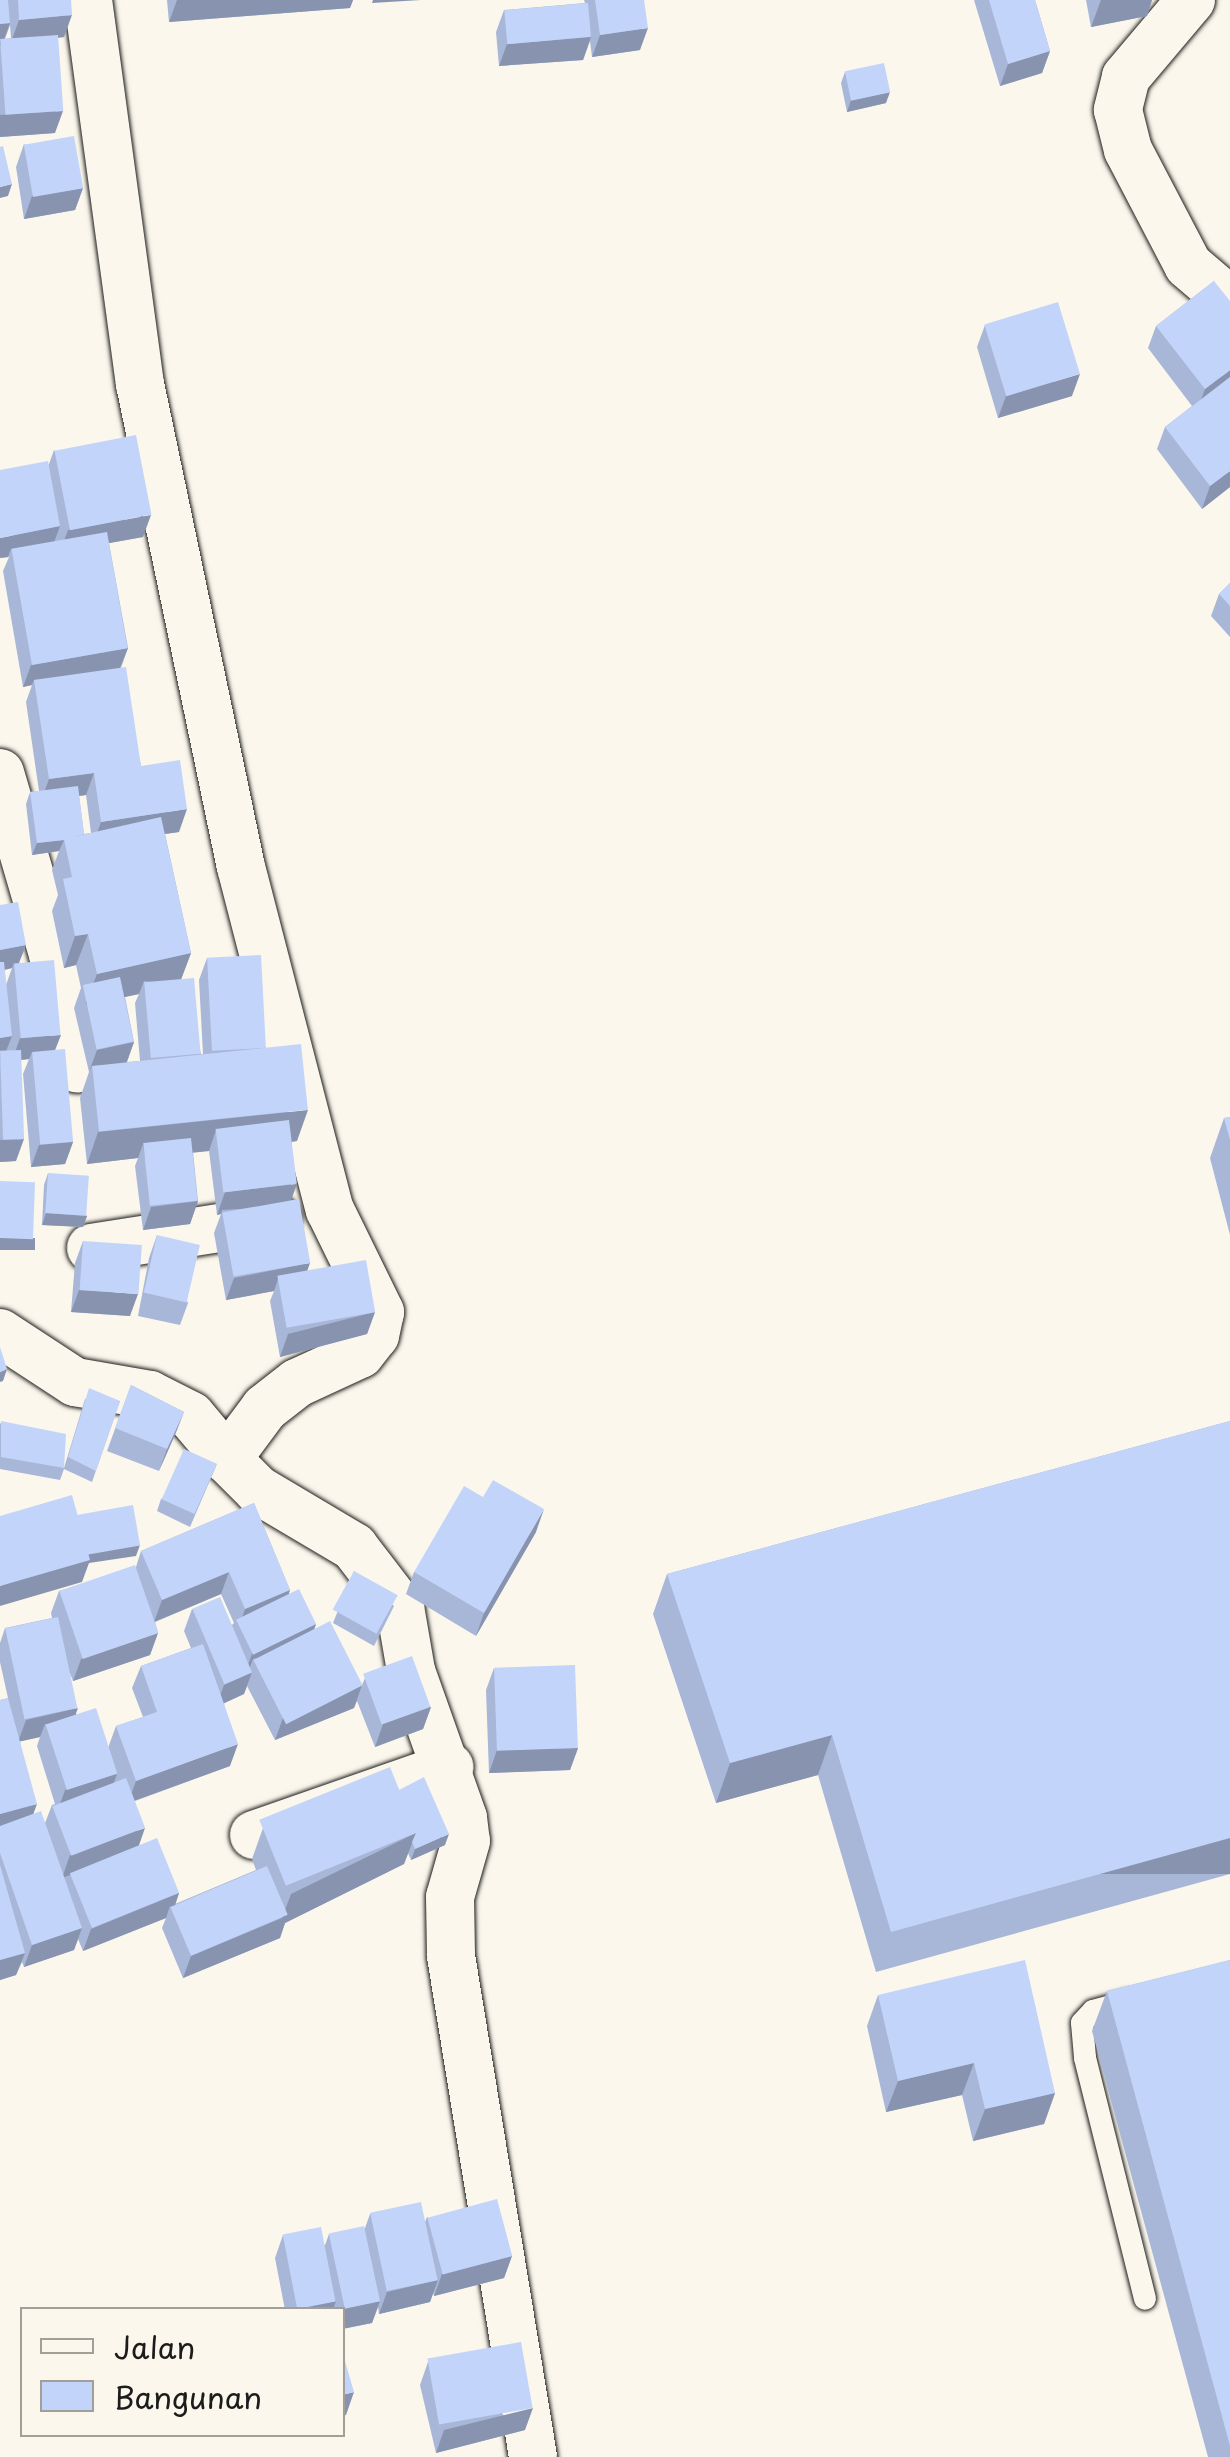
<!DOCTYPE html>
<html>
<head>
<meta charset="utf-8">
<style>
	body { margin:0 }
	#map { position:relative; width:1230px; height:2457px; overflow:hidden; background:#fbf7ec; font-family:"Playpen Sans",sans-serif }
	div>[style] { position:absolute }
	.roads { filter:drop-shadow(0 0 2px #1c1c1c) drop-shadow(0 0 2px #1c1c1c) }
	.lane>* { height:22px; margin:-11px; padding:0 11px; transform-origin:11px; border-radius:11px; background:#fbf7ec }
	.street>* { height:48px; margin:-24px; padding:0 24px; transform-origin:24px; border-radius:24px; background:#fbf7ec }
	.wall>* { inset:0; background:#a8b6d7 }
	.shaded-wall>* { inset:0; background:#8894af; transform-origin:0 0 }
	.building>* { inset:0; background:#c3d4fa; transform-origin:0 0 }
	span { translate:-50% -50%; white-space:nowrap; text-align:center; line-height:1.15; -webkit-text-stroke:8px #fbf7ec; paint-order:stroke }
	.legend { position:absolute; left:20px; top:2307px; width:325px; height:130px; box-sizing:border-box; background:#fbf7ec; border:2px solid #a29f99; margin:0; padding:12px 18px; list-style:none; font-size:30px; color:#1c1c1c }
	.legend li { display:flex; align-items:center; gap:20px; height:50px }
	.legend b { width:50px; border:2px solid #a29f99 }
</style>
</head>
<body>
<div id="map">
	<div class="roads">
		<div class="lane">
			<i style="left:1130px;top:2001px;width:38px;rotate:165deg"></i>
			<i style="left:1093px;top:2011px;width:16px;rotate:133deg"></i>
			<i style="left:1082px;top:2023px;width:35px;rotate:85deg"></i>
			<i style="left:1085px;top:2058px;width:248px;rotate:76deg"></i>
		</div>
		<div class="street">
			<i style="left:88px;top:0;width:388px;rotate:82.3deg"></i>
			<i style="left:140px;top:384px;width:493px;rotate:78.2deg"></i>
			<i style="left:241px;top:867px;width:354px;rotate:75.5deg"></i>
			<i style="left:330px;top:1210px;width:114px;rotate:63.9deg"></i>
			<i style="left:380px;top:1312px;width:24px;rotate:102deg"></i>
			<i style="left:375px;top:1335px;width:24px;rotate:128deg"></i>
			<i style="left:360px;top:1354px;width:69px;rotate:155.3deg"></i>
			<i style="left:297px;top:1383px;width:41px;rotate:142deg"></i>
			<i style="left:265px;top:1408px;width:64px;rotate:126.7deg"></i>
			<i style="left:227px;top:1459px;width:44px;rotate:45deg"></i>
			<i style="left:258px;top:1490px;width:112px;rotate:30.7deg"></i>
			<i style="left:354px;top:1547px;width:76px;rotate:52.5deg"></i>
			<i style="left:400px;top:1607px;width:65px;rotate:80.2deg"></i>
			<i style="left:411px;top:1671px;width:156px;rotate:70.5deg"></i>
			<i style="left:463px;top:1818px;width:23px;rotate:83deg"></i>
			<i style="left:466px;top:1841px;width:58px;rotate:105.9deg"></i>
			<i style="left:450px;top:1897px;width:59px;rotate:89deg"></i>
			<i style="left:451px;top:1956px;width:508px;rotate:80.7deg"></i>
			<i style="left:1191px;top:0;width:101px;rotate:130.2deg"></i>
			<i style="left:1126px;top:77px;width:34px;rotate:104deg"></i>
			<i style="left:1118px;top:110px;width:41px;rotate:76deg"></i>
			<i style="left:1128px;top:150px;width:130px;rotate:62.4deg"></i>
			<i style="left:1188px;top:265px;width:55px;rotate:40.6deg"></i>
			<i style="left:0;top:773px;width:189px;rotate:73.7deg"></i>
			<i style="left:53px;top:954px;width:117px;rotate:78.2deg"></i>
			<i style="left:91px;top:1248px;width:188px;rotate:-8.9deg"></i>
			<i style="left:0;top:1333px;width:90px;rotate:33.2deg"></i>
			<i style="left:75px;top:1382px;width:76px;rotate:9.8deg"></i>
			<i style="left:150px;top:1395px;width:46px;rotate:27.1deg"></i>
			<i style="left:191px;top:1416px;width:56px;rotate:50.1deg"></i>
			<i style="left:254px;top:1835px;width:207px;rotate:-19.2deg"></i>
		</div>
	</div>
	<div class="wall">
		<i style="clip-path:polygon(evenodd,0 0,71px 0,64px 37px,58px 38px,55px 133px,0 137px,0 0,10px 25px,11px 38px,5px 39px,10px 25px)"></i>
		<i style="clip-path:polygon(167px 0,353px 0,350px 8px,169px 22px)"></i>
		<i style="clip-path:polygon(584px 0,644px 0,640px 50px,592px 57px,590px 41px,583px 60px,499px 66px,496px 32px,504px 10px,585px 3px)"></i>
		<i style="clip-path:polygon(974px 0,1035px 0,1050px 51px,1042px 73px,1000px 86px)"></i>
		<i style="clip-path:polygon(1086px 0,1152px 0,1147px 16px,1091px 27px)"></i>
		<i style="clip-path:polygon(845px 72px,886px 103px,847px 112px,841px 83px)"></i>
		<i style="clip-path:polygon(24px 144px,83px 188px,75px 210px,24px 219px,16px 167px)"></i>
		<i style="clip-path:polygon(1214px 281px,1230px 487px,1202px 509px,1157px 449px,1165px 427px,1192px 406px,1148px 348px,1156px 326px)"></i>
		<i style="clip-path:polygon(985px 325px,1072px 396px,998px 418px,977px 347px)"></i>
		<i style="clip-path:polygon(evenodd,54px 450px,143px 537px,109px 543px,128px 648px,121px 668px,141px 766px,179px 832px,165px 834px,191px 953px,181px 979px,201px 1054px,203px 1054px,199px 980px,207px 958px,266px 1048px,297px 1141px,292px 1142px,291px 1200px,306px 1273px,375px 1312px,367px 1334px,280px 1357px,270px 1301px,274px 1291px,226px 1300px,214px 1233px,221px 1214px,217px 1215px,209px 1151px,193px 1152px,198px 1201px,190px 1224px,143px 1230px,135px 1166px,138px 1158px,87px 1164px,80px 1098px,89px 1072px,74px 1008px,81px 988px,76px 965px,64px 968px,52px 911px,58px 895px,52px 870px,59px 851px,32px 855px,26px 804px,30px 792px,39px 791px,26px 702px,32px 685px,23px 687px,3px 571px,9px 557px,0 558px,49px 464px,54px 450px,86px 795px,91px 833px,84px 834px,79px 796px,86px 795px,54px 450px,139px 994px,135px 1003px,140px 1061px,127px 1062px,134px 1042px,125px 997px,139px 994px)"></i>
		<i style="clip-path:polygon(1230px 583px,1230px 637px,1211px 616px,1219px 594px)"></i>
		<i style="clip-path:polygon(evenodd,0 905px,26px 945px,19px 962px,55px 1050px,73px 1142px,65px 1164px,31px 1167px,23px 1074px,29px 1059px,21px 1060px,16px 1161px,0 1162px,0 905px,12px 968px,6px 985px,4px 970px,12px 968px)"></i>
		<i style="clip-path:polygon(1230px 1117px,1230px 1235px,1210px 1158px,1224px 1118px)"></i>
		<i style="clip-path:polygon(48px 1173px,87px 1216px,83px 1227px,42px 1225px,44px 1185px)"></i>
		<i style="clip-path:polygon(157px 1235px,188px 1303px,180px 1325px,138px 1316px,149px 1258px)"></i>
		<i style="clip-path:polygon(83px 1241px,130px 1316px,71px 1312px,75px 1263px)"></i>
		<i style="clip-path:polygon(131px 1385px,184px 1412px,159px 1471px,107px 1451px)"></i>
		<i style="clip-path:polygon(85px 1399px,120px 1401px,92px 1482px,64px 1469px,60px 1480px,0 1469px,0 1423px,64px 1468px)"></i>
		<i style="clip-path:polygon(1230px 1421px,1230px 1874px,876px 1972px,818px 1775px,716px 1803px,653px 1614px,667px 1574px)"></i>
		<i style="clip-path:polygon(217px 1464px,190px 1527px,157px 1511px,161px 1499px)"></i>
		<i style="clip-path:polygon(evenodd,254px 1503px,290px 1590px,289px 1593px,316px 1624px,314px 1630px,362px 1685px,365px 1678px,431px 1707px,423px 1729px,375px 1747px,357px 1701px,354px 1708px,275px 1740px,247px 1686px,244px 1694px,224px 1703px,230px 1766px,135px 1801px,139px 1846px,179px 1893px,175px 1904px,256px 1870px,252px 1859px,263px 1828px,399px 1790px,445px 1845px,411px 1860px,408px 1853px,404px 1864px,285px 1923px,280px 1938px,183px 1978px,162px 1928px,166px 1918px,83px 1951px,78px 1939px,74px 1950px,24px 1967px,22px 1962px,16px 1975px,0 1980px,0 1700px,8px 1698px,0 1662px,0 1643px,5px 1628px,52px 1618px,51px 1613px,59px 1591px,136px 1567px,141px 1551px,254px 1503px,221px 1594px,234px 1623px,232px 1625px,192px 1609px,184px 1631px,191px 1648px,141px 1666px,132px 1688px,143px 1717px,116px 1726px,108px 1748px,76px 1714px,70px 1673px,73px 1681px,150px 1655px,158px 1633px,155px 1622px,221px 1594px,254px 1503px,40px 1737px,37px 1746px,55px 1804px,52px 1805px,45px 1823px,33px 1814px,20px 1741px,40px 1737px)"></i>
		<i style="clip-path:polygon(536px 1532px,476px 1636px,406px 1594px,414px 1572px)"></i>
		<i style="clip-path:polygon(354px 1571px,394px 1606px,374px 1646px,333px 1623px)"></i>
		<i style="clip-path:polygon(494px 1668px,578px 1748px,570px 1770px,489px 1773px,486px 1690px)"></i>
		<i style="clip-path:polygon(1230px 1960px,1230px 2457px,1208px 2457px,1092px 2031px,1107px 1991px)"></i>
		<i style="clip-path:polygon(878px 1995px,1055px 2093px,1044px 2124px,973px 2141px,962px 2095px,886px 2112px,867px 2026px)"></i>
		<i style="clip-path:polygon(370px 2214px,425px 2222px,427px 2217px,512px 2256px,504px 2278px,434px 2296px,433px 2293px,430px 2302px,379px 2314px,378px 2307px,372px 2323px,342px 2329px,342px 2310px,285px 2310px,275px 2258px,283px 2235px,325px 2245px,329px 2234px,365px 2228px)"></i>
		<i style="clip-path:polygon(428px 2362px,525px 2430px,436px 2453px,420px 2385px)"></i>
	</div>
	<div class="shaded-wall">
		<i style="clip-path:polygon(177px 0,353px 0,350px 8px,169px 22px)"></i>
		<i style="clip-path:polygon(373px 0,421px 0,372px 3px)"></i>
		<i style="clip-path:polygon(1101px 0,1152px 0,1147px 16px,1091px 27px)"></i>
		<i style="clip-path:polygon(72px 15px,64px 37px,11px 42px,19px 20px)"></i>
		<i style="clip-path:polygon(10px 23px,2px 45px,0 45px,0 24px)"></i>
		<i style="clip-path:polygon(648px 28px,640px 50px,592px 57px,600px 35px)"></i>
		<i style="clip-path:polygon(591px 37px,583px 60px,499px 66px,507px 44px)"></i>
		<i style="clip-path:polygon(1050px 51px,1042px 73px,1000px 86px,1008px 64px)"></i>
		<i style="clip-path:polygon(890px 92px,886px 103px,847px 112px,851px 100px)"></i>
		<i style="clip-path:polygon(63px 111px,55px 133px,0 137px,0 115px)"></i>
		<i style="clip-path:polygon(12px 184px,8px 196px,0 198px,0 187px)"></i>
		<i style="clip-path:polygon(83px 188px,75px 210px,24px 219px,32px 196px)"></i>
		<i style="clip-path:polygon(1230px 370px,1230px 386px,1197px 411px,1205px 389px)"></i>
		<i style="clip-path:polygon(1080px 374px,1072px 396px,998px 418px,1006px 396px)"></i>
		<i style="clip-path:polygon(1230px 471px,1230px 487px,1202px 509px,1210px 486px)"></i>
		<i style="clip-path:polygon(151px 515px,143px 537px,60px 552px,68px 530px)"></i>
		<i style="clip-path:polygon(60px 526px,52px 548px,11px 549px,8px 557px,0 558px,0 538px)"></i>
		<i style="clip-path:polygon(128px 648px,119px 670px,34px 680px,32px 685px,23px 687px,31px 665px)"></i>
		<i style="clip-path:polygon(94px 773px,86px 795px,41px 801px,49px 779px)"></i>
		<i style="clip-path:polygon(187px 809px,179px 832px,93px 844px,101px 822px)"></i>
		<i style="clip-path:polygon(64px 840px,59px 851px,32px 855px,37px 843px)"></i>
		<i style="clip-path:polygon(88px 934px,76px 965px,64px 968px,75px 936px)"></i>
		<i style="clip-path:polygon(26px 945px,17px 968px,14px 963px,12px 968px,0 971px,0 950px)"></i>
		<i style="clip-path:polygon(191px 953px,179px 985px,144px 981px,139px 994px,87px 1005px,86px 1002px,97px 974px)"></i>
		<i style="clip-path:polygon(61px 1035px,52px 1058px,32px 1052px,29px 1059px,12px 1061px,20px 1038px)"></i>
		<i style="clip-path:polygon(12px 1036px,3px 1059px,0 1059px,0 1038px)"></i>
		<i style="clip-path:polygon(134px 1042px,126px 1064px,92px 1066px,89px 1072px,97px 1050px)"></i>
		<i style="clip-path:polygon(308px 1110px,297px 1141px,219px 1150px,216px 1130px,209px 1151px,145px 1158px,143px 1144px,138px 1158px,87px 1164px,98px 1132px)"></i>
		<i style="clip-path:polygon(24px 1139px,16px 1161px,0 1162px,0 1140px)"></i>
		<i style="clip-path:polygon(73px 1142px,65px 1164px,31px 1167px,39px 1145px)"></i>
		<i style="clip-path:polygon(297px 1184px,289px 1206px,222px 1210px,221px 1214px,217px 1215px,225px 1192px)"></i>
		<i style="clip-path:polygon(198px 1201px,190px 1224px,143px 1230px,151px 1207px)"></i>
		<i style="clip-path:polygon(46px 1213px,87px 1216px,83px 1227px,42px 1225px)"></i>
		<i style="left:0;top:1238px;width:35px;height:12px"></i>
		<i style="clip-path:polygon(310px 1263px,302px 1286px,278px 1279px,274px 1291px,226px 1300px,234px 1278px)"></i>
		<i style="clip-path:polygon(79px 1290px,138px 1294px,130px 1316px,71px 1312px)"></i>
		<i style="clip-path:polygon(375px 1312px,367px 1334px,280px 1357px,288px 1334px)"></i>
		<i style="clip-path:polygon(7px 1369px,3px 1381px,0 1382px,0 1372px)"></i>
		<i style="clip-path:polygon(184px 1412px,175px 1435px,159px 1471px,167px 1449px)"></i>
		<i style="clip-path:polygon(544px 1509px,536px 1532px,476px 1636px,484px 1613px)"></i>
		<i style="clip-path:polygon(140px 1545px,136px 1556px,89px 1563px,82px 1582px,0 1606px,0 1586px,86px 1552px)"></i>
		<i style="clip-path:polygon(229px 1572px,221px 1594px,154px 1622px,162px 1600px)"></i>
		<i style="clip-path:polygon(290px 1590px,282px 1612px,239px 1626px,245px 1609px)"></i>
		<i style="clip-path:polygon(316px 1624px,308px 1646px,253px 1659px,247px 1674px,252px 1672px,244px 1694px,216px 1707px,224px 1685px,244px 1676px,252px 1654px)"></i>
		<i style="clip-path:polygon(158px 1633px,150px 1655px,73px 1681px,81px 1659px)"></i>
		<i style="clip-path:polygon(362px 1685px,354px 1708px,275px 1740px,283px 1718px)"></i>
		<i style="clip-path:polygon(431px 1707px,423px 1729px,375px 1747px,383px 1724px)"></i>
		<i style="clip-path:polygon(78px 1708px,70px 1730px,45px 1724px,40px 1737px,18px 1742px,26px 1720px)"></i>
		<i style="clip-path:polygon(832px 1735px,818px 1775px,716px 1803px,730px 1763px)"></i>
		<i style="clip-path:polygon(238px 1744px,230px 1766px,128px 1803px,136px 1781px)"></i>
		<i style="clip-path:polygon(578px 1748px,570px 1770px,489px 1773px,497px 1750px)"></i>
		<i style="clip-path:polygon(117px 1774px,109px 1796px,57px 1813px,65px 1790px)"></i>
		<i style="clip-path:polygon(37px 1804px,29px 1826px,0 1834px,0 1814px)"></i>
		<i style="clip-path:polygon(145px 1828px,137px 1851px,62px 1878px,70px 1855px)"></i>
		<i style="clip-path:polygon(416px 1833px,404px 1864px,285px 1923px,280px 1938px,183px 1978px,191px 1956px,282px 1918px,291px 1894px)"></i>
		<i style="clip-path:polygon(449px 1834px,445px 1845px,411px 1860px,415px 1849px)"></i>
		<i style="left:1230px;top:1838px;width:36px;height:352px;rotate:90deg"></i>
		<i style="clip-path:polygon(179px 1893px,173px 1912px,170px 1906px,166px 1918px,83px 1951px,91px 1929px)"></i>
		<i style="clip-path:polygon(82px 1928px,74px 1950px,24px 1967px,32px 1945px)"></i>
		<i style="clip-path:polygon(25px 1953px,16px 1975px,0 1980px,0 1960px)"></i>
		<i style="clip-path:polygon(974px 2063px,962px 2095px,886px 2112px,898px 2081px)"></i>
		<i style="clip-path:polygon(1055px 2093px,1044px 2124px,973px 2141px,985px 2109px)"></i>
		<i style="clip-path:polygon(512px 2256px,504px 2278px,434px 2296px,442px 2274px)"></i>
		<i style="clip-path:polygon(438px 2280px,430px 2302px,379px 2314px,387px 2292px)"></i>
		<i style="clip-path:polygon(336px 2301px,333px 2310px,297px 2310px,297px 2308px)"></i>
		<i style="clip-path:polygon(380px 2301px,372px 2323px,342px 2329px,342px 2314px,345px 2308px)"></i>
		<i style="clip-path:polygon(354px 2392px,346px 2415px,342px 2416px,342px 2395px)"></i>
		<i style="clip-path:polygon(533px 2408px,525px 2430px,436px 2453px,444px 2430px)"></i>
	</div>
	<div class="building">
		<i style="clip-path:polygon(0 0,8px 0,10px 23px,0 24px)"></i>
		<i style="clip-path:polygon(18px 0,71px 0,72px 15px,19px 20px)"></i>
		<i style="clip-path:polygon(595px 0,644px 0,648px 28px,600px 35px)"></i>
		<i style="clip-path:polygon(989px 0,1035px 0,1050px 51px,1008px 64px)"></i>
		<i style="left:588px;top:3px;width:34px;height:84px;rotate:85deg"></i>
		<i style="left:58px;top:35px;width:76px;height:58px;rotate:86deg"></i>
		<i style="left:884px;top:63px;width:30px;height:40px;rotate:78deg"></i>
		<i style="left:74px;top:136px;width:53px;height:51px;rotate:80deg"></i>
		<i style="clip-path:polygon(3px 146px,12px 184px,0 187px,0 147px)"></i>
		<i style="clip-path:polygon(1214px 281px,1230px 301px,1230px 370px,1205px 389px,1156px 326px)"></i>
		<i style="left:1058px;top:302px;width:75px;height:77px;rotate:73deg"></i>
		<i style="clip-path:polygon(1230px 377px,1230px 471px,1210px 486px,1165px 427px)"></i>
		<i style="left:136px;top:435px;width:81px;height:83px;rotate:79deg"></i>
		<i style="clip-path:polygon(48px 461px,60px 526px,0 538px,0 470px)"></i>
		<i style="left:107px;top:532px;width:118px;height:97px;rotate:80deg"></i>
		<i style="clip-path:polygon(1230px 583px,1230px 606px,1219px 594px)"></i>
		<i style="clip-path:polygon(126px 667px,141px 766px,180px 760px,187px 809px,101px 822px,94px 773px,49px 779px,34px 680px)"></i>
		<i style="clip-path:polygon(78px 786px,84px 834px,64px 840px,37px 843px,30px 792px)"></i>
		<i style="clip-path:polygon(161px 817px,191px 953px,97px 974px,88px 934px,75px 936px,63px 879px,72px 877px,64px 839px)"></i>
		<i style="clip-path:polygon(18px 902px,26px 945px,0 950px,0 905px)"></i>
		<i style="left:261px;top:955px;width:93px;height:54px;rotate:87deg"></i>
		<i style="left:54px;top:960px;width:75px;height:40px;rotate:85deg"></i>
		<i style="clip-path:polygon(0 962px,4px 962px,12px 1036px,0 1038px)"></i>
		<i style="left:120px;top:977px;width:66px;height:38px;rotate:78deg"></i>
		<i style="left:194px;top:978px;width:76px;height:50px;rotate:85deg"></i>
		<i style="left:301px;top:1044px;width:66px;height:210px;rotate:84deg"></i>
		<i style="left:65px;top:1049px;width:93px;height:33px;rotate:85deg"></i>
		<i style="left:21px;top:1050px;width:89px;height:21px;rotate:88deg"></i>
		<i style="clip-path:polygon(1230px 1117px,1230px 1140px,1224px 1118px)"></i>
		<i style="left:289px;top:1120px;width:64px;height:74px;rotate:83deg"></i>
		<i style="left:191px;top:1138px;width:63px;height:48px;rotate:84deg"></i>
		<i style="left:48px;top:1173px;width:41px;height:40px;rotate:4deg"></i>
		<i style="left:0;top:1181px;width:35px;height:57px;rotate:2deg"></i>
		<i style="left:299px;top:1199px;width:65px;height:78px;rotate:80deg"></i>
		<i style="left:157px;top:1235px;width:44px;height:59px;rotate:13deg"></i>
		<i style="left:83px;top:1241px;width:59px;height:49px;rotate:4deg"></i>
		<i style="left:366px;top:1260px;width:53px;height:90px;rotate:80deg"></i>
		<i style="clip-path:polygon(0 1347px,7px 1369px,0 1372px)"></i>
		<i style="clip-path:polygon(131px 1385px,184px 1412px,167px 1449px,115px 1428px)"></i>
		<i style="clip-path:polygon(89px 1388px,120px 1401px,96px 1471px,68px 1457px)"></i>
		<i style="clip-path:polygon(1px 1421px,66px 1434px,64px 1468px,1px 1457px)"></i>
		<i style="clip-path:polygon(1230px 1421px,1230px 1838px,891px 1932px,832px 1735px,730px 1763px,667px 1574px)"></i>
		<i style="left:184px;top:1449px;width:36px;height:55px;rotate:24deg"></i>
		<i style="clip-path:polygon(493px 1480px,544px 1509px,484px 1613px,414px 1572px,464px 1486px,483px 1497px)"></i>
		<i style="clip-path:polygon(72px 1495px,90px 1560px,0 1586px,0 1516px)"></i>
		<i style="clip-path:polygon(254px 1503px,290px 1590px,245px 1609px,229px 1572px,162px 1600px,141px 1551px)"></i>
		<i style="left:133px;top:1505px;width:41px;height:57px;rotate:80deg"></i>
		<i style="left:135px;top:1565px;width:72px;height:80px;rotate:71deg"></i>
		<i style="left:354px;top:1571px;width:50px;height:44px;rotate:29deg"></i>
		<i style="left:299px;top:1589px;width:39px;height:70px;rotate:64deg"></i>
		<i style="left:220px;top:1597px;width:82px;height:30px;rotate:67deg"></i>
		<i style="left:58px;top:1617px;width:93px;height:54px;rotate:78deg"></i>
		<i style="left:330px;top:1621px;width:72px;height:86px;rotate:63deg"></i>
		<i style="clip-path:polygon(203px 1644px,238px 1744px,136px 1781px,116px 1726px,157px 1712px,141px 1666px)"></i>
		<i style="left:412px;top:1656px;width:54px;height:52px;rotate:70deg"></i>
		<i style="left:575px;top:1665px;width:83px;height:81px;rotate:88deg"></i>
		<i style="clip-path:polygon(8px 1698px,37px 1804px,0 1814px,0 1700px)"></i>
		<i style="left:96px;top:1708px;width:69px;height:53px;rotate:72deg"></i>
		<i style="left:390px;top:1767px;width:71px;height:141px;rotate:68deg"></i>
		<i style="clip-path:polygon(424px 1777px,449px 1834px,415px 1849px,412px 1842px,416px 1833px,399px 1790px)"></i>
		<i style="left:126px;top:1778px;width:53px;height:79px;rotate:69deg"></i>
		<i style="clip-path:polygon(41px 1811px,82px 1928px,32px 1945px,0 1853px,0 1826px)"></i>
		<i style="left:157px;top:1838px;width:59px;height:94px;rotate:68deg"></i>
		<i style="clip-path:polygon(0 1865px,25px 1953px,0 1960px)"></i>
		<i style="left:267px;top:1866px;width:53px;height:105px;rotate:67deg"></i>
		<i style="clip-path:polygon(1025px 1960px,1055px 2093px,985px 2109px,974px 2063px,898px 2081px,878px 1995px)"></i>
		<i style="clip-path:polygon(1230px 1960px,1230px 2446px,1107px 1991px)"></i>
		<i style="left:497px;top:2199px;width:59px;height:72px;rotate:75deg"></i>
		<i style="left:421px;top:2202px;width:80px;height:52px;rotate:78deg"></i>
		<i style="left:364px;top:2226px;width:77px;height:36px;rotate:78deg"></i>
		<i style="left:321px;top:2227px;width:76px;height:39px;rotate:79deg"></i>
		<i style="left:521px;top:2342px;width:67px;height:95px;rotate:80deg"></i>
		<i style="clip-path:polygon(342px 2351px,354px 2392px,342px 2395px)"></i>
	</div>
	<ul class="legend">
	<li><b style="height:12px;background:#fbf7ec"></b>Jalan</li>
	<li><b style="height:28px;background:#c3d4fa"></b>Bangunan</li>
	</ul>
</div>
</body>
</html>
